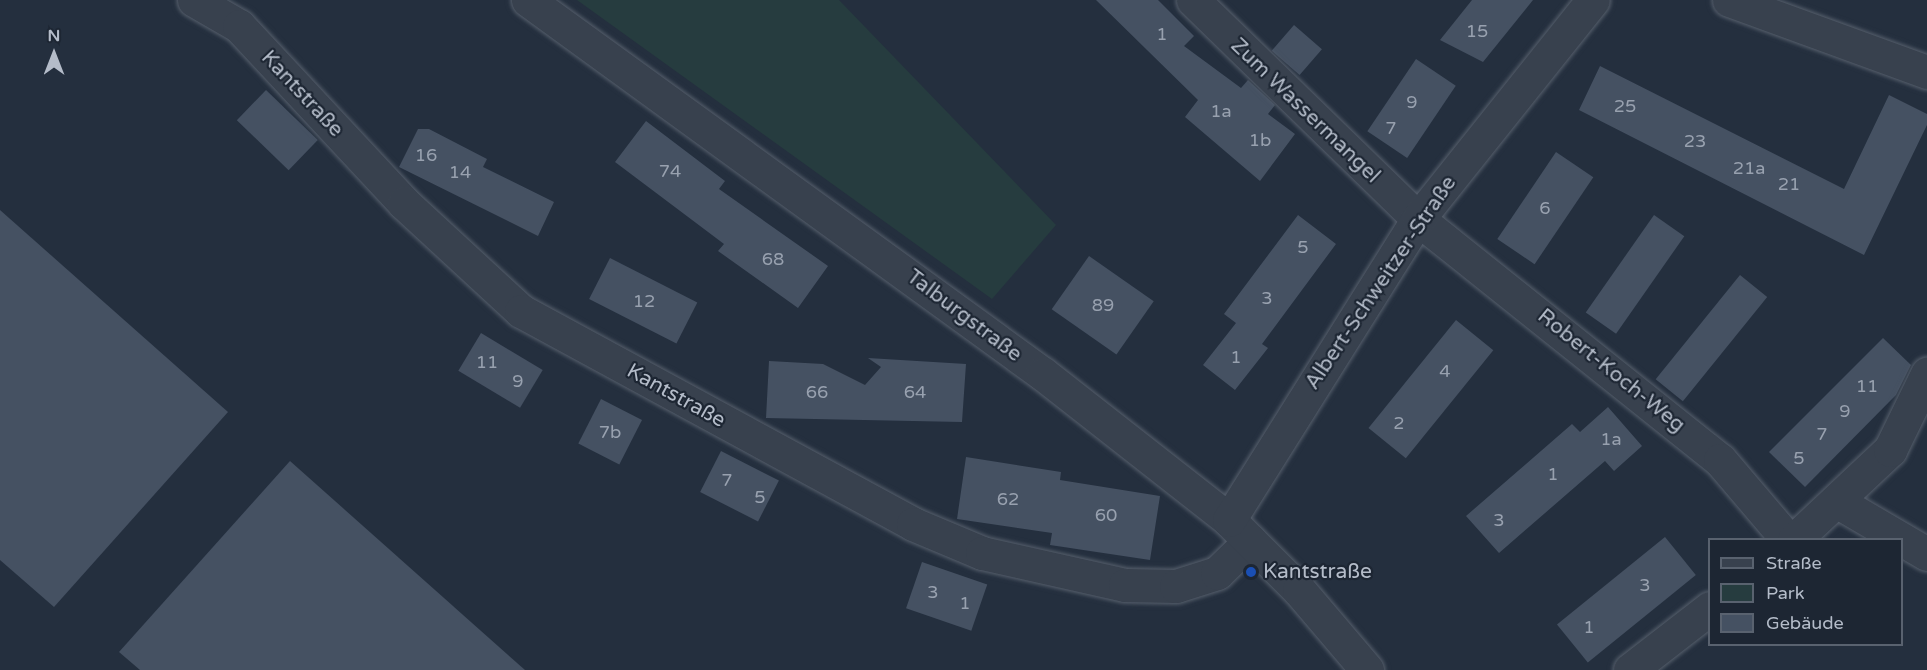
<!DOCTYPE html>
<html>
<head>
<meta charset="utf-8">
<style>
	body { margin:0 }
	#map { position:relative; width:1927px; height:670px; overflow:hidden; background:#242f3e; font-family:"Varela Round",sans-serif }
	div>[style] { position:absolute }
	.green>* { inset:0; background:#263c3f }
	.building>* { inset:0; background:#455162; transform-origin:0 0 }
	.roads { filter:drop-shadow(0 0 2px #565f6c) drop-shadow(0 0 2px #565f6c) }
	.minor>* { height:33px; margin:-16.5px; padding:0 16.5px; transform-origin:16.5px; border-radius:16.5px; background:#38414e }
	.dots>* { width:16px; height:16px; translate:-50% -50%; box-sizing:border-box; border:3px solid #1d2633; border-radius:50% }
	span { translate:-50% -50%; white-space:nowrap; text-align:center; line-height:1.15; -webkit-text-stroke:4.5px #1d2633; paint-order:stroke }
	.number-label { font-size:18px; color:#98a1af }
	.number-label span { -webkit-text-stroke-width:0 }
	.street-label { font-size:21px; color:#b4bcc9 }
	.poi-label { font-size:21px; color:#b4bcc9 }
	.left { translate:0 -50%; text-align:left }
	.legend { position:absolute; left:1708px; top:538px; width:195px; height:108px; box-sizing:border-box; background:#1d2633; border:2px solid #59626f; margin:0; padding:8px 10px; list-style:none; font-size:18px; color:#b4bcc9 }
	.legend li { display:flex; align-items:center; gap:12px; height:30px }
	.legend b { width:30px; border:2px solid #59626f }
	.north { position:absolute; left:24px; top:24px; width:60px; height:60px; -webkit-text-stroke:4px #1d2633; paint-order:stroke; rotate:0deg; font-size:16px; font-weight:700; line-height:24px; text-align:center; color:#b4bcc9 }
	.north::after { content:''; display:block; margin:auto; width:21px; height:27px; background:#b4bcc9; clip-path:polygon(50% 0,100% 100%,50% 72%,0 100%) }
</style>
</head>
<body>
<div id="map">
	<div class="green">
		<i style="clip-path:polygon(577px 0,839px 0,1056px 225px,992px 299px)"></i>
	</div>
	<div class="building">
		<i style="clip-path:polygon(1096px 0,1158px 0,1194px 36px,1184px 46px,1241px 88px,1248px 80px,1275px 105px,1268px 114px,1295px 134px,1260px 181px,1185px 117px,1198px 100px)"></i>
		<i style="clip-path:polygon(1472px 0,1533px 0,1483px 62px,1440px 40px)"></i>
		<i style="left:1294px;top:25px;width:37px;height:34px;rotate:41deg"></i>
		<i style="left:1416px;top:59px;width:48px;height:87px;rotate:34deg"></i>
		<i style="clip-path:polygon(1600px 66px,1844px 189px,1889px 95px,1927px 114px,1927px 125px,1864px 255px,1579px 110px)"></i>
		<i style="left:266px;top:90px;width:72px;height:42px;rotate:44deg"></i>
		<i style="clip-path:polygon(646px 121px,725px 181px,719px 189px,828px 266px,798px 308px,718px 251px,724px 244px,615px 162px)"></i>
		<i style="clip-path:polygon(418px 129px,429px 129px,487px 159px,483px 167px,554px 202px,538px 236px,399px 167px)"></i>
		<i style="left:1556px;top:152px;width:45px;height:105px;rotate:34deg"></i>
		<i style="clip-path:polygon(0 210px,228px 412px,54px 607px,0 560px)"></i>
		<i style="clip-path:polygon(1298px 215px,1336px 244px,1262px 344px,1268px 348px,1235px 390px,1203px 365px,1236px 323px,1224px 314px)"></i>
		<i style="left:1654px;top:215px;width:37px;height:119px;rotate:35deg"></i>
		<i style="left:1089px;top:256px;width:79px;height:65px;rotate:35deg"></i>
		<i style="left:610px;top:258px;width:98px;height:46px;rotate:27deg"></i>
		<i style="left:1740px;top:275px;width:35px;height:134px;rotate:39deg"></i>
		<i style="left:1456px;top:320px;width:48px;height:139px;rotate:39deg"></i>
		<i style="left:481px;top:333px;width:72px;height:44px;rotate:31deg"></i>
		<i style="clip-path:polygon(1883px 338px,1911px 365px,1896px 395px,1805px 487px,1769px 452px)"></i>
		<i style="clip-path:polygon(868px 358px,966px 364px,962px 422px,766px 418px,769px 361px,823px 364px,865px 385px,881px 367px)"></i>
		<i style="left:601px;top:399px;width:46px;height:50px;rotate:27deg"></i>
		<i style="clip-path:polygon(1608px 407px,1642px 446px,1614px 471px,1605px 461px,1499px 553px,1466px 516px,1572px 424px,1580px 432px)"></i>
		<i style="left:721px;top:451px;width:65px;height:46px;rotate:27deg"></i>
		<i style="clip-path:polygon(966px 457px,1061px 472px,1060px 480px,1160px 496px,1150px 560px,1050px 545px,1052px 533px,957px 519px)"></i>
		<i style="clip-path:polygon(290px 461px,525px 670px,140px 670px,119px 652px)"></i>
		<i style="left:1665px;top:537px;width:49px;height:139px;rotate:51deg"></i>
		<i style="left:922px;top:562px;width:69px;height:49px;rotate:19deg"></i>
	</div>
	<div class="roads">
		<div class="minor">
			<i style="left:194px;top:0;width:52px;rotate:30deg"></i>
			<i style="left:239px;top:26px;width:242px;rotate:47deg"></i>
			<i style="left:404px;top:203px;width:159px;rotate:42.7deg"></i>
			<i style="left:521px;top:311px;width:446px;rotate:28.5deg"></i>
			<i style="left:913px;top:524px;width:75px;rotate:22.8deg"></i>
			<i style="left:982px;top:553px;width:147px;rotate:12.6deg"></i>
			<i style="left:1125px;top:585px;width:51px;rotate:1.1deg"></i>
			<i style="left:1176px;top:586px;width:43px;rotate:-17.6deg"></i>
			<i style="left:1217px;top:573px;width:46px;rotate:-44.1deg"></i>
			<i style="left:528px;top:0;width:636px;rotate:35.99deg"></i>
			<i style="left:1043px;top:374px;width:236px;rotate:38.1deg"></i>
			<i style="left:1229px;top:520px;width:99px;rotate:45deg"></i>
			<i style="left:1299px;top:590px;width:105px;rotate:49.6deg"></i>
			<i style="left:1193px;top:0;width:314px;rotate:44.2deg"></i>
			<i style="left:1418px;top:219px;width:386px;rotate:38.6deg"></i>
			<i style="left:1720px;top:460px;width:105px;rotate:49.6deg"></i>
			<i style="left:1729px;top:0;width:211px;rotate:20deg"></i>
			<i style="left:1838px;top:502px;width:103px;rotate:30.3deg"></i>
			<i style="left:1229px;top:520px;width:355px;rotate:-57.9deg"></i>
			<i style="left:1418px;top:219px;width:280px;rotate:-51.4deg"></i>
			<i style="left:1794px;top:540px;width:132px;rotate:-43.2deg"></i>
			<i style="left:1890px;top:450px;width:85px;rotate:-64deg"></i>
			<i style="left:1630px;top:670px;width:101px;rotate:-37.8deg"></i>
		</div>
	</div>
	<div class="dots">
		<i style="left:1251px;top:572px;background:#1a4fb4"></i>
	</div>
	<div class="number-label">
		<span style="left:1477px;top:31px">15</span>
		<span style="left:1162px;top:34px">1</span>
		<span style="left:1412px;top:102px">9</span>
		<span style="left:1625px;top:106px">25</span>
		<span style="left:1221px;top:111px">1a</span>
		<span style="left:1391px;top:128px">7</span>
		<span style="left:1260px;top:140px">1b</span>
		<span style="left:1695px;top:141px">23</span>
		<span style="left:426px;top:155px">16</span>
		<span style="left:1749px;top:168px">21a</span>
		<span style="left:670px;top:171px">74</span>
		<span style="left:460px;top:172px">14</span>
		<span style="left:1789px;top:184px">21</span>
		<span style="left:1545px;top:208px">6</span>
		<span style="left:1303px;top:247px">5</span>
		<span style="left:773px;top:259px">68</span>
		<span style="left:1267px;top:298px">3</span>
		<span style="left:644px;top:301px">12</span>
		<span style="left:1103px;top:305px">89</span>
		<span style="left:1236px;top:357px">1</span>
		<span style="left:487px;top:362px">11</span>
		<span style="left:1445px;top:371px">4</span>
		<span style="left:518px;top:381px">9</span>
		<span style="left:1867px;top:386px">11</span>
		<span style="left:817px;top:392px">66</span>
		<span style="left:915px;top:392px">64</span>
		<span style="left:1845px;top:411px">9</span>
		<span style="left:1399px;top:423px">2</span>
		<span style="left:610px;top:432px">7b</span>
		<span style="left:1822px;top:434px">7</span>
		<span style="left:1611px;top:439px">1a</span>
		<span style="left:1799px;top:458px">5</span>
		<span style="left:1553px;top:474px">1</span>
		<span style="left:727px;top:480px">7</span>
		<span style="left:760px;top:497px">5</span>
		<span style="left:1008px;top:499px">62</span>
		<span style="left:1106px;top:515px">60</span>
		<span style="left:1499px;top:520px">3</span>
		<span style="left:1645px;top:585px">3</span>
		<span style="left:933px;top:592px">3</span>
		<span style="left:965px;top:603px">1</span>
		<span style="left:1589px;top:627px">1</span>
	</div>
	<div class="street-label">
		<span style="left:302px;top:94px;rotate:47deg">Kantstraße</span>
		<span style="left:1305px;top:111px;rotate:44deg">Zum Wassermangel</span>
		<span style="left:1381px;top:283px;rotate:-56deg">Albert-Schweitzer-Straße</span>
		<span style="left:964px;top:316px;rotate:37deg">Talburgstraße</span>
		<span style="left:1611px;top:371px;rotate:39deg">Robert-Koch-Weg</span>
		<span style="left:676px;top:396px;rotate:29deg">Kantstraße</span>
	</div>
	<div class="poi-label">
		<span class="left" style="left:1263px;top:572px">Kantstraße</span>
	</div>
	<ul class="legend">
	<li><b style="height:8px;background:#38414e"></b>Straße</li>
	<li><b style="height:16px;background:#263c3f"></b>Park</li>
	<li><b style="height:16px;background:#455162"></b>Gebäude</li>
	</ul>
	<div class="north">N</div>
</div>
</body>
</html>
